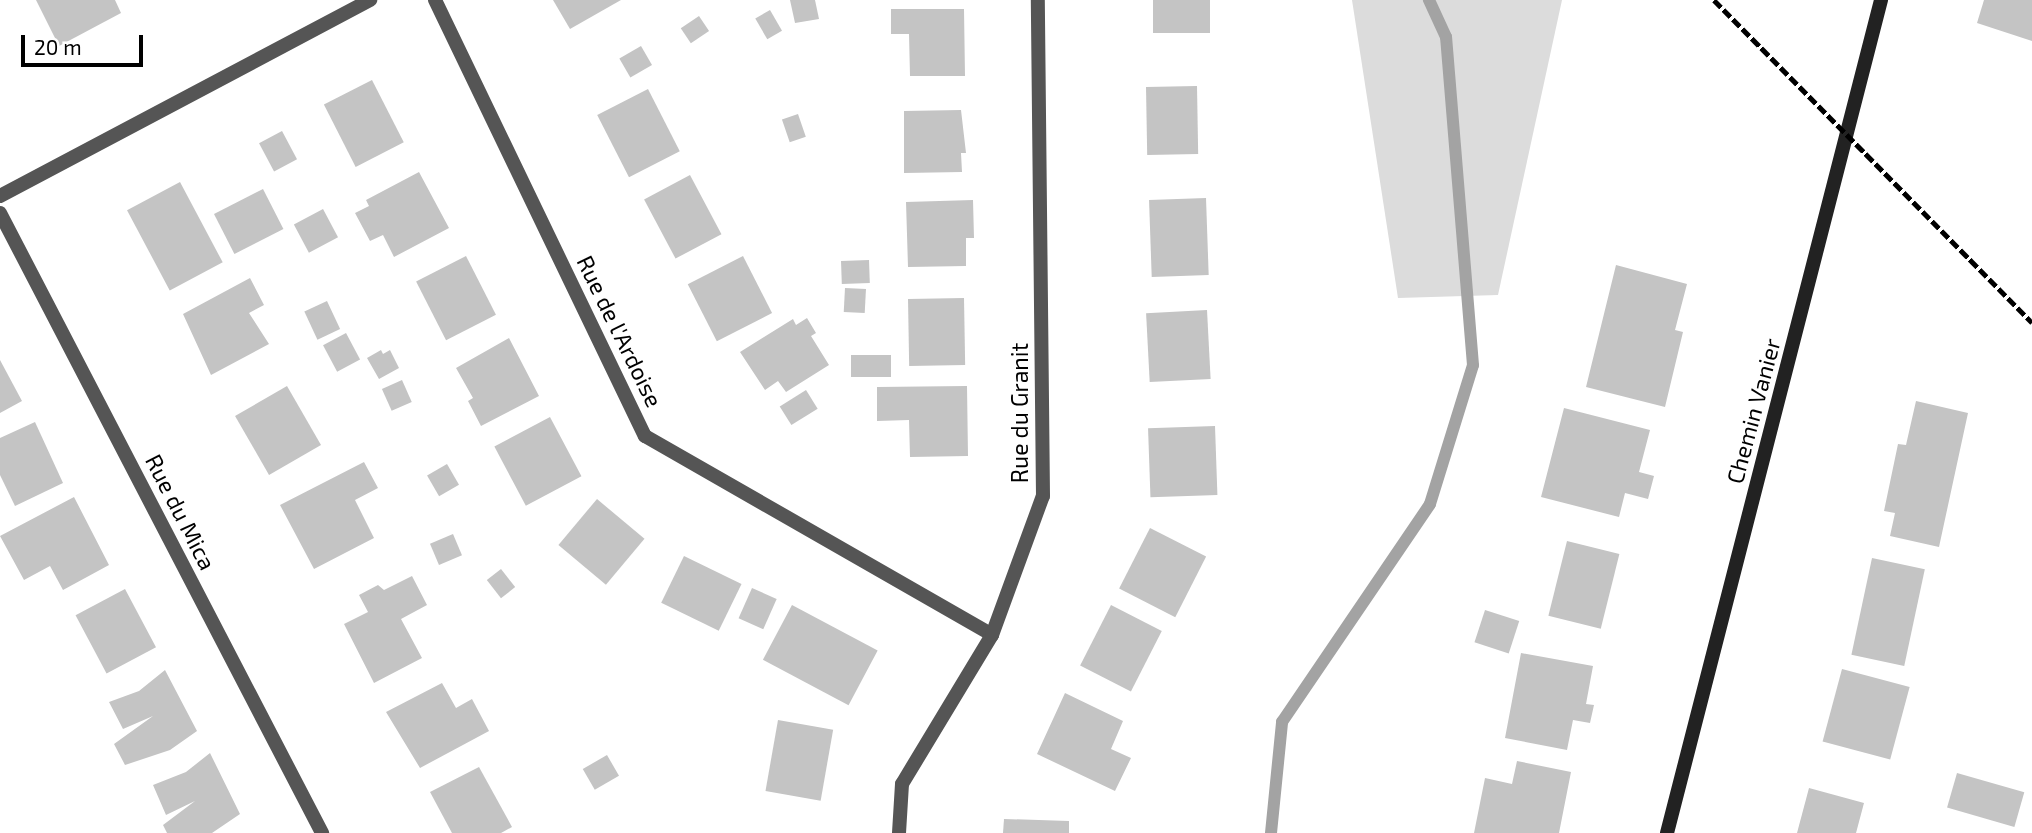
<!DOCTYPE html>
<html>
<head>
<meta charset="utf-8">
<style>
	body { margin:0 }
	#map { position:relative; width:2032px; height:833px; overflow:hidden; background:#fff; font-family:"Exo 2",sans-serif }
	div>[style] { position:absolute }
	.green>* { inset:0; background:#dcdcdc }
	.stream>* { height:12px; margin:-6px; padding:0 6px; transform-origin:6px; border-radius:6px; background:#a3a3a3 }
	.building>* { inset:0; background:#c4c4c4; transform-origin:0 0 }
	.street>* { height:14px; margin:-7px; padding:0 7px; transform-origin:7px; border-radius:7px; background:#555 }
	.secondary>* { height:14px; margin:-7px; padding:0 7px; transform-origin:7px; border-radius:7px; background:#222 }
	.rail>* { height:5px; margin-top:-2.5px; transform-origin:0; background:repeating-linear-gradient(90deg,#000 0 10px,transparent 0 13.5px) }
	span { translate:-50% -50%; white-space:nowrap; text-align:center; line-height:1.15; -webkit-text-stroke:5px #fff; paint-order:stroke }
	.street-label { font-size:23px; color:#000 }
	.scale { position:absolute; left:21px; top:35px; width:122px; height:32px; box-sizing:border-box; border:4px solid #000; border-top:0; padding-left:9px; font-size:21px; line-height:24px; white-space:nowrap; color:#000; -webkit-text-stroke:5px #fff; paint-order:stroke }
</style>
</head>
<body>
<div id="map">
	<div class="green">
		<i style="clip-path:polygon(1352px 0,1562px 0,1498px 295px,1398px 298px)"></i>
	</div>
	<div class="stream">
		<i style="left:1271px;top:833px;width:112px;rotate:-84.3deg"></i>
		<i style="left:1282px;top:722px;width:263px;rotate:-55.8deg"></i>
		<i style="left:1430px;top:504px;width:145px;rotate:-72.8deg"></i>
		<i style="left:1473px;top:365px;width:329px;rotate:-94.7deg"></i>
		<i style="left:1446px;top:37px;width:41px;rotate:-114.7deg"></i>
	</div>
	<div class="building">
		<i style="clip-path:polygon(36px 0,115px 0,121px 13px,59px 46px)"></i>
		<i style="clip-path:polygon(553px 0,621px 0,570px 29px)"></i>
		<i style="clip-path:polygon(790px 0,815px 0,819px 19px,795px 23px)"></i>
		<i style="left:1153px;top:0;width:57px;height:33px"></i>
		<i style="clip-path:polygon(1984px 0,2032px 0,2032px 41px,1977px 23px)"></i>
		<i style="clip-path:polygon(891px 9px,964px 9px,965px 76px,910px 76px,909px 34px,891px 34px)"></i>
		<i style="left:770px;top:10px;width:24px;height:17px;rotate:60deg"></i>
		<i style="left:699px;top:16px;width:18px;height:22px;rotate:56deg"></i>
		<i style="left:641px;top:46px;width:22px;height:25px;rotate:60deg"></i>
		<i style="left:372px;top:80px;width:70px;height:54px;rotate:63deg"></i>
		<i style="left:1197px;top:86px;width:68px;height:51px;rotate:89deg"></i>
		<i style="left:648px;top:89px;width:70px;height:57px;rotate:63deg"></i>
		<i style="clip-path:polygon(961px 110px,966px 153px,961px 153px,962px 172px,904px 173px,904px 111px)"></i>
		<i style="left:798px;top:114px;width:24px;height:17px;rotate:71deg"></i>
		<i style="left:282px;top:131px;width:32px;height:26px;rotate:62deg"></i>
		<i style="clip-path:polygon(419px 172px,449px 228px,394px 257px,383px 235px,370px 241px,355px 213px,369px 206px,366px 200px)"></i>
		<i style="left:690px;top:175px;width:67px;height:52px;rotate:62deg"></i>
		<i style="left:180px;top:182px;width:91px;height:60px;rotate:62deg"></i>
		<i style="left:263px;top:189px;width:45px;height:55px;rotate:63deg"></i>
		<i style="left:1206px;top:198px;width:77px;height:57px;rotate:88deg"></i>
		<i style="clip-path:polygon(973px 200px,974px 238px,966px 238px,966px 266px,908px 267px,906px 202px)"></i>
		<i style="left:323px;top:209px;width:32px;height:33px;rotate:62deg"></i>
		<i style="left:466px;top:256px;width:66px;height:56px;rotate:63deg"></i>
		<i style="left:743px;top:256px;width:64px;height:62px;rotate:63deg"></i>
		<i style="left:869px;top:260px;width:23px;height:28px;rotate:88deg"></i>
		<i style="clip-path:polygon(1616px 265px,1687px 284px,1675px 330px,1683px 332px,1665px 407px,1586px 387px)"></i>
		<i style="clip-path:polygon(250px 278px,264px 305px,249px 313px,269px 344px,211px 375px,183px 314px)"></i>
		<i style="left:845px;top:288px;width:21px;height:24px;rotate:3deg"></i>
		<i style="left:964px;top:298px;width:67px;height:56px;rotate:89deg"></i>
		<i style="left:327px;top:301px;width:31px;height:25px;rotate:65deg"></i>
		<i style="left:1207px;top:310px;width:69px;height:61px;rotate:87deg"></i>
		<i style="clip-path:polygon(807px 318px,816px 333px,811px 336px,829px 365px,786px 392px,778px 381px,765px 390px,740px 352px,793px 319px,796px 325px)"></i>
		<i style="left:346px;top:333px;width:30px;height:26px;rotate:62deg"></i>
		<i style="clip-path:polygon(509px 338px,539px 396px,481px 426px,468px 401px,473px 398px,456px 368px)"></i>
		<i style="clip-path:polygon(381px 350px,383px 354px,390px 350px,399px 368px,379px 379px,367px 358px)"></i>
		<i style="left:891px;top:355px;width:22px;height:40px;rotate:90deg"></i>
		<i style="clip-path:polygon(0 360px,22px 401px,0 413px)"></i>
		<i style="left:402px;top:380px;width:24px;height:22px;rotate:66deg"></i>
		<i style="left:287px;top:386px;width:68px;height:60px;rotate:60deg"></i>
		<i style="clip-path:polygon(967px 386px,968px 456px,910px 457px,909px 420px,877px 421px,877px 387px)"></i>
		<i style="left:806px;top:390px;width:22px;height:31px;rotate:58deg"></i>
		<i style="clip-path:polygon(1916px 401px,1968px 413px,1939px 547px,1890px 536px,1895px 513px,1884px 511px,1898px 444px,1906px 445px)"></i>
		<i style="clip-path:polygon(1564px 408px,1650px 430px,1639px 472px,1654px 476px,1648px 499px,1625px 493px,1619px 517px,1541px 497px)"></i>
		<i style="left:550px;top:417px;width:67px;height:63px;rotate:62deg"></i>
		<i style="clip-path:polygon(35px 422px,63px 483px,15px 506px,0 475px,0 438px)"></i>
		<i style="left:1215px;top:426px;width:69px;height:67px;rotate:88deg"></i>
		<i style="clip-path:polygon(364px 462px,378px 488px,355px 500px,374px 538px,314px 569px,280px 505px)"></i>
		<i style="left:447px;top:464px;width:24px;height:23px;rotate:60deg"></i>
		<i style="clip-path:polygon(74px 497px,109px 565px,63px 590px,50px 566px,24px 580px,0 536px)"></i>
		<i style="left:597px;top:499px;width:62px;height:60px;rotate:40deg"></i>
		<i style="left:1150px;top:528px;width:63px;height:68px;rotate:27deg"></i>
		<i style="left:453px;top:534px;width:23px;height:25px;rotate:67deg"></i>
		<i style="left:1567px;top:541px;width:54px;height:77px;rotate:14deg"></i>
		<i style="left:684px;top:556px;width:64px;height:52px;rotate:26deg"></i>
		<i style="left:1872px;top:558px;width:54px;height:99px;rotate:12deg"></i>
		<i style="left:501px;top:569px;width:23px;height:18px;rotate:52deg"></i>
		<i style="clip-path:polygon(412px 576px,427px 605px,401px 619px,422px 658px,374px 683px,344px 624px,368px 612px,359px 595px,378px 585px,384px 590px)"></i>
		<i style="left:752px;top:588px;width:27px;height:33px;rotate:24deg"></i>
		<i style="left:125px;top:589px;width:66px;height:56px;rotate:62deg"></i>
		<i style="left:792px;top:605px;width:97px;height:62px;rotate:28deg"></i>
		<i style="left:1111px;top:605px;width:57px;height:68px;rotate:27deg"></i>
		<i style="left:1485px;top:610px;width:36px;height:34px;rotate:18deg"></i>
		<i style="clip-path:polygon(1521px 653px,1593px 666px,1586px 704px,1594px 705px,1590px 723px,1573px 720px,1567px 750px,1505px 738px)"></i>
		<i style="left:1842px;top:669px;width:70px;height:75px;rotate:15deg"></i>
		<i style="clip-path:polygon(165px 670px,197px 731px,170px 750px,125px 765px,114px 744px,153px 716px,123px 729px,109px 702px,139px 691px)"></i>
		<i style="clip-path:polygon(442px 683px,456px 708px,472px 699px,489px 731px,420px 768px,386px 712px)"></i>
		<i style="clip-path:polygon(1065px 693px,1123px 721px,1111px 749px,1131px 758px,1115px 791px,1037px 754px)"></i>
		<i style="left:778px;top:720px;width:56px;height:72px;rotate:10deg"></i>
		<i style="clip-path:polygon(210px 753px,240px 814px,212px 833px,167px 833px,163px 825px,195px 801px,166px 815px,153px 785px,186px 772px)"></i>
		<i style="left:607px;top:755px;width:24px;height:28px;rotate:60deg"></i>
		<i style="clip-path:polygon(1517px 761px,1571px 772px,1559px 833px,1474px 833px,1485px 778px,1512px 784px)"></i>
		<i style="clip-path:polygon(479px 767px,512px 827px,501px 833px,452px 833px,430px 792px)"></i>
		<i style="left:1957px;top:773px;width:70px;height:36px;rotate:16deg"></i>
		<i style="clip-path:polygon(1809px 788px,1864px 803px,1856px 833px,1797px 833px)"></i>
		<i style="clip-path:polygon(1004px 819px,1069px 821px,1069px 833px,1003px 833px)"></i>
	</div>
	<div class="street">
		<i style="left:435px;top:0;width:484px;rotate:64.3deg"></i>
		<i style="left:645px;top:436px;width:400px;rotate:29.8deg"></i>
		<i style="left:0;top:196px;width:419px;rotate:-27.9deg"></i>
		<i style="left:0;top:213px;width:699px;rotate:62.55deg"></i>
		<i style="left:899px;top:833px;width:49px;rotate:-86.5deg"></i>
		<i style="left:902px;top:784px;width:174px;rotate:-58.9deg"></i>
		<i style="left:992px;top:635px;width:148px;rotate:-69.9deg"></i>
		<i style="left:1043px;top:496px;width:496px;rotate:-90.6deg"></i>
	</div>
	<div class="secondary">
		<i style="left:1667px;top:833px;width:860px;rotate:-75.59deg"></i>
	</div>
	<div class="rail">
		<i style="left:1714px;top:0;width:453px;rotate:45.4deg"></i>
	</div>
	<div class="street-label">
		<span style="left:620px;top:331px;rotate:64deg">Rue de l'Ardoise</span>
		<span style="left:1753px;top:411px;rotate:-75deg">Chemin Vanier</span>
		<span style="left:1019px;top:413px;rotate:-90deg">Rue du Granit</span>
		<span style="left:181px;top:512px;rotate:63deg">Rue du Mica</span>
	</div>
	<div class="scale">20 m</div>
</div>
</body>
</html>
